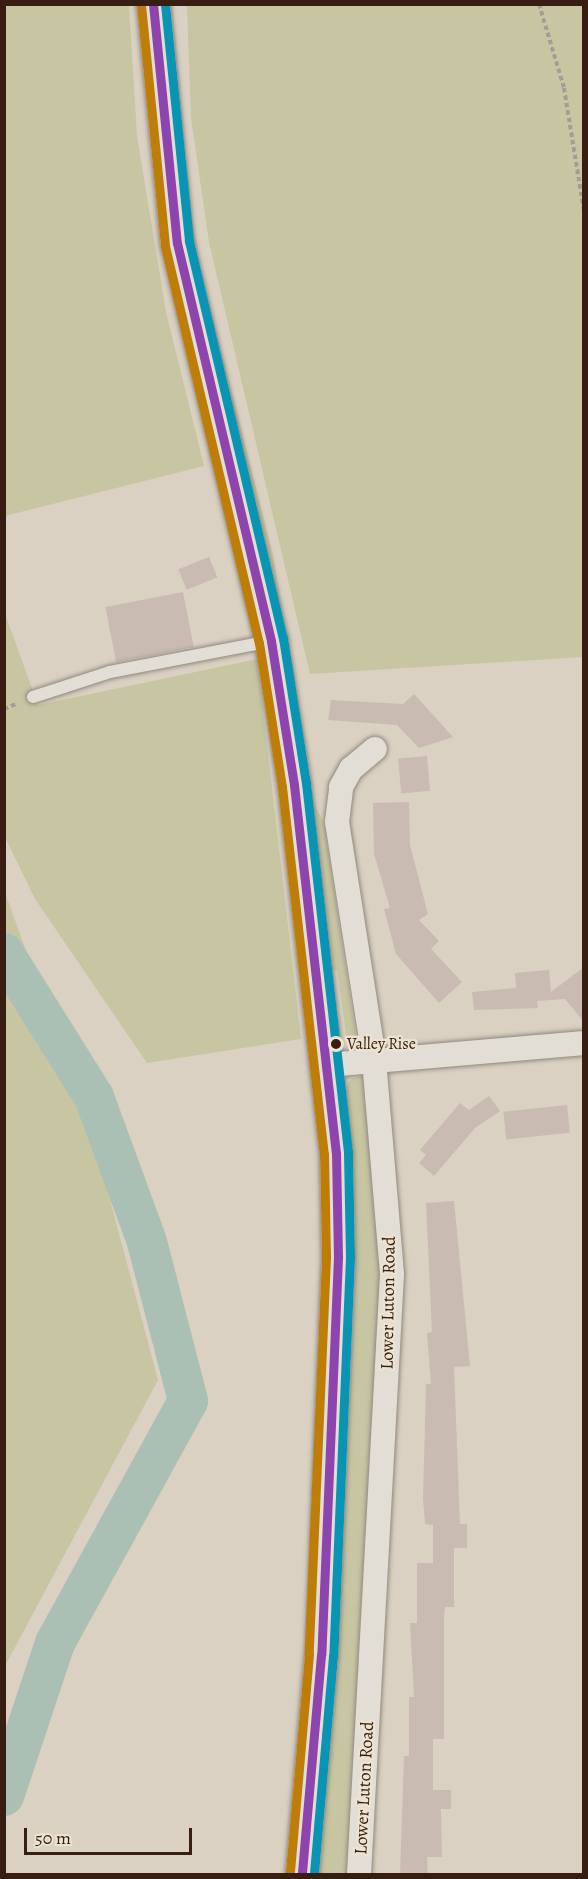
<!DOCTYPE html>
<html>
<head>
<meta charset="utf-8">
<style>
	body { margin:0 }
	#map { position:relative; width:588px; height:1879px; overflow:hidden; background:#dad1c2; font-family:Alegreya,serif }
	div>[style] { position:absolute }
	.green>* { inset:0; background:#c8c5a3 }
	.river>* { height:40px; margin:-20px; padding:0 20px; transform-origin:20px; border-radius:20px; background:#aac0b5 }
	.building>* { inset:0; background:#c9bbb1; transform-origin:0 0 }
	.path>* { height:4px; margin-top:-2px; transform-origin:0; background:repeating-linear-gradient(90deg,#a49d97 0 4.5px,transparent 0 7.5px) }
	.roads { filter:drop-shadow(0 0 2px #91897f) drop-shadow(0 0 2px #91897f) }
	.lane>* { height:12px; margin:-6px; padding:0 6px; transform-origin:6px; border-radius:6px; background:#e2ded6 }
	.street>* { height:24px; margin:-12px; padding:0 12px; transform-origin:12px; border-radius:12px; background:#e2ded6 }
	.secondary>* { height:33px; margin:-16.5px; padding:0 16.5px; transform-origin:16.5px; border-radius:16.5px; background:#e2ded6 }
	.bus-1>* { height:9px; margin:-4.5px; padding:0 4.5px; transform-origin:4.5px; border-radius:4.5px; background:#8e44ad }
	.bus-2>* { height:9px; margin:-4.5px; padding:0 4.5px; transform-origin:4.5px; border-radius:4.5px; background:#bd7d06 }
	.bus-3>* { height:9px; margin:-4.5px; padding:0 4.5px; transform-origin:4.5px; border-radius:4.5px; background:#0894b2 }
	.dots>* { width:16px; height:16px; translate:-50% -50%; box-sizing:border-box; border:3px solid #ede3d1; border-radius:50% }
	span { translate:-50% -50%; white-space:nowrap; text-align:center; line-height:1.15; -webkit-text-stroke:4.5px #ede3d1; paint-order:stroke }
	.bus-label { font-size:16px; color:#361e13 }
	.left { translate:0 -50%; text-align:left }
	.street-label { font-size:18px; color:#361e13 }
	.frame { position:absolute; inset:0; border:6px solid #361e13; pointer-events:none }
	.scale { position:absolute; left:24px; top:1828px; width:168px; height:27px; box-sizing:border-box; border:3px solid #361e13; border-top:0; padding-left:8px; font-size:18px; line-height:21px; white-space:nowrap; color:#361e13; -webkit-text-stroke:4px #ede3d1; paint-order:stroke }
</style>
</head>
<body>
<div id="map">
	<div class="green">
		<i style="clip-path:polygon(5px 4px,129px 5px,137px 136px,166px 312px,204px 466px,5px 516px)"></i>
		<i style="clip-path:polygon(162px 5px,172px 5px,191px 211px,203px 279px,273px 554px,314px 803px,324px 823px,356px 1038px,348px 1048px,337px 970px,330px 970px,202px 312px)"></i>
		<i style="clip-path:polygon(187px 5px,583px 5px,583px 657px,310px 674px,209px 242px,191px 118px)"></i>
		<i style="clip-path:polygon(4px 611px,38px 705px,257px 659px,301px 1039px,147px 1063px,35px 899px,5px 837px)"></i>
		<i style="clip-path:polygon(4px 890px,92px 1132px,158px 1380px,5px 1666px)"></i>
		<i style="clip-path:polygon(362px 1076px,367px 1079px,385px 1270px,349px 1874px,313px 1874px,344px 1091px,351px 1079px)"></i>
	</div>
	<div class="river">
		<i style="left:4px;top:953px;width:170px;rotate:58deg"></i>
		<i style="left:94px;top:1097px;width:154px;rotate:69.9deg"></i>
		<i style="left:147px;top:1242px;width:164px;rotate:75.5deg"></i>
		<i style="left:188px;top:1401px;width:276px;rotate:118.8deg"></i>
		<i style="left:55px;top:1643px;width:161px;rotate:108.4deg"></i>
	</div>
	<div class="building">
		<i style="left:209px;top:557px;width:22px;height:33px;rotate:68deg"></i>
		<i style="left:183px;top:592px;width:56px;height:79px;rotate:79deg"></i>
		<i style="clip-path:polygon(414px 694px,453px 737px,419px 748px,397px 725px,328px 720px,331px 700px,403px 704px)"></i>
		<i style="left:427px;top:756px;width:35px;height:29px;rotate:85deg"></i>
		<i style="clip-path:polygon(409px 802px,410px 845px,428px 914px,419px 920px,439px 941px,431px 949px,462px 982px,439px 1003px,396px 954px,384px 909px,390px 908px,374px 854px,373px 803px)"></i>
		<i style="clip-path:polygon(584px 967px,584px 1022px,565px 999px,537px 1001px,538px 1008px,474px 1010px,472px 992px,516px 988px,515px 973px,549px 970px,551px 992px)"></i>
		<i style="clip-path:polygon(489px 1096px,500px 1111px,475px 1128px,434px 1176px,419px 1163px,426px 1155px,420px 1150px,460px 1103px,469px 1110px)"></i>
		<i style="left:567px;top:1105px;width:28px;height:64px;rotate:84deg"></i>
		<i style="clip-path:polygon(454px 1201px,470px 1366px,454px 1367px,460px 1524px,467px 1524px,467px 1548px,454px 1548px,454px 1607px,445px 1607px,444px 1618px,444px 1739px,433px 1739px,433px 1790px,451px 1790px,451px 1809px,441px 1809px,442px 1857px,427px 1857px,428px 1875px,400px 1875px,404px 1756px,409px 1756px,409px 1697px,414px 1697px,410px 1623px,417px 1623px,417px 1563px,433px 1563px,433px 1525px,425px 1524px,423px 1499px,426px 1384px,431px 1384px,427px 1333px,432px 1332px,426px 1203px)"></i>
	</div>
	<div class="path">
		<i style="left:539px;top:4px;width:88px;rotate:73.4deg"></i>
		<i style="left:564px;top:88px;width:125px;rotate:80.8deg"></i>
		<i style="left:4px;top:709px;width:15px;rotate:-23deg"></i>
	</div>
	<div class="roads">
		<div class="lane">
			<i style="left:33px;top:697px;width:81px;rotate:-18deg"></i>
			<i style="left:110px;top:672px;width:164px;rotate:-10.9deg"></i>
		</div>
		<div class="street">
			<i style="left:328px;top:1065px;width:257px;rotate:-4.9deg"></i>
			<i style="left:359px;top:1874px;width:601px;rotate:-86.85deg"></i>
			<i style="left:392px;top:1274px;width:217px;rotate:-94.8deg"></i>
			<i style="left:374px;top:1058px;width:239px;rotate:-98.9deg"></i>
			<i style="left:337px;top:822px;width:35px;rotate:-83deg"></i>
			<i style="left:341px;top:787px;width:21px;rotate:-61deg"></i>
			<i style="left:351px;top:769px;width:31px;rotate:-40deg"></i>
		</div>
		<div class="secondary">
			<i style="left:153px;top:4px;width:240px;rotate:84.3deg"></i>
			<i style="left:177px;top:243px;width:409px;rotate:76.7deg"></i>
			<i style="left:271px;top:641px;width:146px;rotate:80.9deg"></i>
			<i style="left:294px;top:785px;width:370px;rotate:83.5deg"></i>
			<i style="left:336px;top:1153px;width:104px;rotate:88.9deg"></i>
			<i style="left:338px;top:1257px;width:398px;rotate:92.4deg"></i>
			<i style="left:321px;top:1655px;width:220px;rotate:95deg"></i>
		</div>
	</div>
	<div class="bus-1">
		<i style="left:153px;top:4px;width:240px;rotate:84.3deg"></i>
		<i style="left:177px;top:243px;width:409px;rotate:76.7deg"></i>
		<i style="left:271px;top:641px;width:146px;rotate:80.9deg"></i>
		<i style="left:294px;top:785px;width:370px;rotate:83.5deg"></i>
		<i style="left:336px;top:1153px;width:104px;rotate:88.9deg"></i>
		<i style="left:338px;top:1257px;width:398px;rotate:92.4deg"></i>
		<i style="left:321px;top:1655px;width:220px;rotate:95deg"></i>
	</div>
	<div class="bus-2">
		<i style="left:141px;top:5px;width:242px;rotate:84.3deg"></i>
		<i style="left:165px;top:246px;width:408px;rotate:76.7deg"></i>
		<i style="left:259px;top:643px;width:146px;rotate:80.9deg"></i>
		<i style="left:282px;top:787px;width:369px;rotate:83.5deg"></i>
		<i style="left:324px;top:1154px;width:103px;rotate:88.9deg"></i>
		<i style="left:326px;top:1257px;width:397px;rotate:92.5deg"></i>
		<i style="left:309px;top:1654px;width:220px;rotate:95deg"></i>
	</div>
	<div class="bus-3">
		<i style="left:165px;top:4px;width:238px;rotate:84.2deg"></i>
		<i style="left:189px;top:241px;width:408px;rotate:76.7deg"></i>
		<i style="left:283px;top:638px;width:147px;rotate:81deg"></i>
		<i style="left:306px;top:783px;width:371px;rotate:83.5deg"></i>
		<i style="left:348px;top:1152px;width:106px;rotate:88.9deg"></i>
		<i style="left:350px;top:1258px;width:398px;rotate:92.4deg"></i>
		<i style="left:333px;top:1656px;width:219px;rotate:95deg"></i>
	</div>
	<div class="dots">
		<i style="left:336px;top:1044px;background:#361e13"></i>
	</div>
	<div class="bus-label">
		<span class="left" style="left:347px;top:1044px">Valley Rise</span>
	</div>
	<div class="street-label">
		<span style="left:388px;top:1303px;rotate:-89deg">Lower Luton Road</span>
		<span style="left:364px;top:1788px;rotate:-87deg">Lower Luton Road</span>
	</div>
	<div class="frame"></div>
	<div class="scale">50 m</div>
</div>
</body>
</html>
